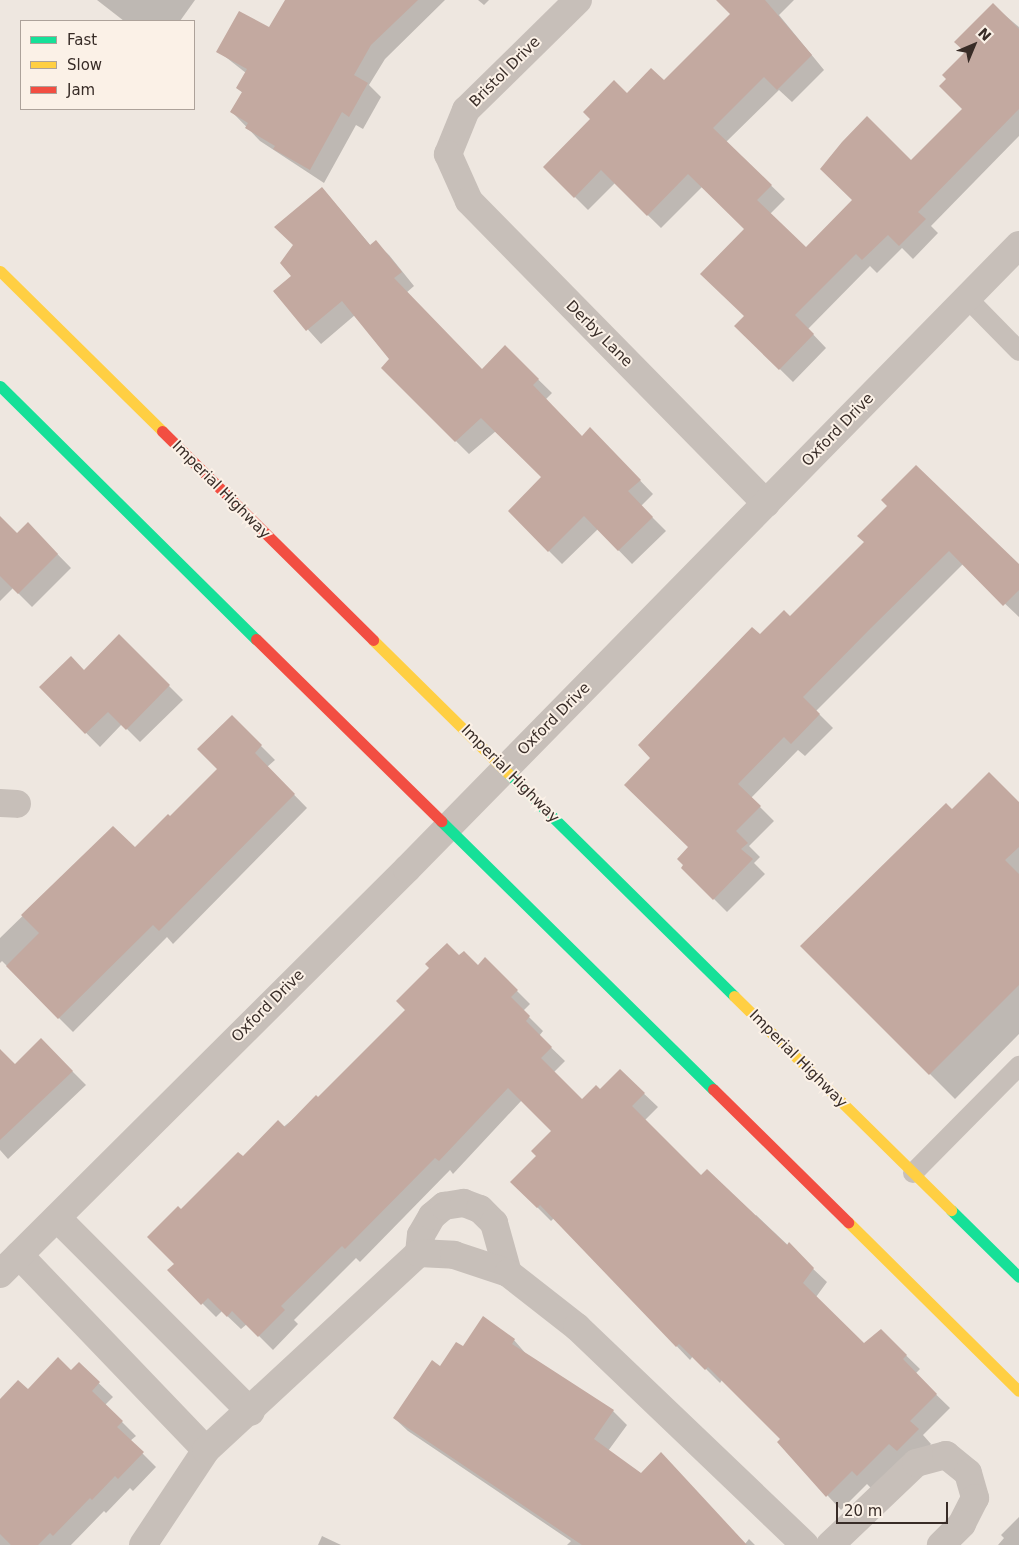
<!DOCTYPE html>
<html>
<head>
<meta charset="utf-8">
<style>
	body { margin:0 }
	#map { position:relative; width:1019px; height:1545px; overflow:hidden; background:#eee7e0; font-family:"DejaVu Sans",sans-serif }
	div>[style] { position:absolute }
	.shadow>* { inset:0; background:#0003 }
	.building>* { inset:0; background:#c3a9a0 }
	.lane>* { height:20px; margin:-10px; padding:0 10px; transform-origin:10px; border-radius:10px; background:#c7bfb9 }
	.street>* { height:28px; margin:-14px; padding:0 14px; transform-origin:14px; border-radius:14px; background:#c7bfb9 }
	.fast>* { height:11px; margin:-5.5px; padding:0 5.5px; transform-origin:5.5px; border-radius:5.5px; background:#16e098 }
	.slow>* { height:11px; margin:-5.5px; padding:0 5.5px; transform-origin:5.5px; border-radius:5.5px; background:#ffcf43 }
	.jam>* { height:11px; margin:-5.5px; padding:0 5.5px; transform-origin:5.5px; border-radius:5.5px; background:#f24e42 }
	span { translate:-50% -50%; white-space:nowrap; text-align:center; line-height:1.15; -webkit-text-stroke:4px #fbf1e7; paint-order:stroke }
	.street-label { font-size:15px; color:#382c27 }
	.legend { position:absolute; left:20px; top:20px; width:175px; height:90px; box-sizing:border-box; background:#fbf1e7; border:1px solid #ada29a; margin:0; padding:6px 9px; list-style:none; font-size:15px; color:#382c27 }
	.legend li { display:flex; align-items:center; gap:10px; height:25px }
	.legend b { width:25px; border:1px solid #ada29a }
	.north { position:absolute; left:949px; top:20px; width:50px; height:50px; -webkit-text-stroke:4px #fbf1e7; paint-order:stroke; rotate:45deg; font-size:14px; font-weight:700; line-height:20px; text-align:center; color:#382c27 }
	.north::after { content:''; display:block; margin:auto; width:18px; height:22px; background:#382c27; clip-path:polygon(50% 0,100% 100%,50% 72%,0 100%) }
	.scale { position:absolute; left:836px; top:1502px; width:112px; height:22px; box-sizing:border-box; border:2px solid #382c27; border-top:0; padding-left:6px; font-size:15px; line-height:18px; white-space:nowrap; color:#382c27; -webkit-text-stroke:4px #fbf1e7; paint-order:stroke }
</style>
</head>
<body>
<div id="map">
	<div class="shadow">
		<i style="clip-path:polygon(97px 0,195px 0,180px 21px,124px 21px)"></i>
		<i style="clip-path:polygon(286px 0,445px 0,385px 59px,369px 85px,381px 97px,363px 129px,356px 125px,324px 183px,260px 141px,232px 112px,243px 93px,237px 88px,246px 73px,218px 51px,270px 29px)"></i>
		<i style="clip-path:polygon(478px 0,489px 0,484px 5px)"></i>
		<i style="clip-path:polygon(717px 0,794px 0,779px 15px,824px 70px,792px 102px,779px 90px,726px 142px,785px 199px,770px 214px,806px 248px,911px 162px,964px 109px,966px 52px,993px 5px,1019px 27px,1019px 136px,931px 226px,938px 233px,913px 259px,902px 248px,877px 273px,870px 266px,808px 329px,826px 348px,793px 382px,736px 326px,745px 316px,746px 229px,703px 186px,661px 228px,615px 183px,588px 210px,545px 167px,627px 95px,664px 82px,732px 14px)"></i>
		<i style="clip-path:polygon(322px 188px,371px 246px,375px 242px,389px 255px,414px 286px,406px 293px,482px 371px,505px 347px,552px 393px,545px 400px,582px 437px,604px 443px,653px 494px,641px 506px,666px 531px,632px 564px,598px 529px,562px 564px,509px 511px,543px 477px,496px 431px,469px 454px,382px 368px,391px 359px,355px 315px,321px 344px,274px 292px,293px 276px,294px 245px)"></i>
		<i style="clip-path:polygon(889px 506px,1019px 567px,1019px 617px,963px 564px,816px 711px,833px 728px,805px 756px,798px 750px,751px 798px,774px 821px,749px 846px,760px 857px,754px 863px,765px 874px,727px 912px,683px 868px,690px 848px,652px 758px,760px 636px,790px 618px,866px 542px)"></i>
		<i style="clip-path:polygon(0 518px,17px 535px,28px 524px,71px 568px,32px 607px,13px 588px,0 601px)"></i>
		<i style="clip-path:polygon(119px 636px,183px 700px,140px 742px,122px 724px,100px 747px,41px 687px,84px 671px)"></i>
		<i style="clip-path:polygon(232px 717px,275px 760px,267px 767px,307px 808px,173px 944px,167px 937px,73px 1032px,2px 961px,0 963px,0 938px,113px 828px,135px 849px,170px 818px,219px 769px)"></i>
		<i style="clip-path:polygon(1019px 804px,1019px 1034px,955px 1099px,802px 946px,952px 811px)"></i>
		<i style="clip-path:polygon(459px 957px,478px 966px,485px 959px,530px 1004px,523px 1011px,543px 1031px,539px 1036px,565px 1061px,554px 1072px,582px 1101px,600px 1091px,620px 1071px,658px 1107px,645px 1120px,701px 1176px,754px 1218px,756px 1215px,827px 1282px,816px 1297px,864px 1345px,881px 1331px,920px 1369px,915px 1374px,950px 1408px,923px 1435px,931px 1444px,911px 1464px,872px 1489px,867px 1484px,841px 1510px,778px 1442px,781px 1439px,722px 1380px,720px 1383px,693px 1356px,690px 1360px,554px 1218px,551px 1221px,512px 1182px,538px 1156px,553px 1131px,522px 1100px,453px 1174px,450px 1170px,360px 1262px,356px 1258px,294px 1320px,298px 1324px,273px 1350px,247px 1324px,241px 1329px,222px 1311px,216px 1317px,169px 1270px,175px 1264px,181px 1210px,318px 1099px)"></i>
		<i style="clip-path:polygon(41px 1040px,86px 1085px,8px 1159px,0 1150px,0 1051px,15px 1066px)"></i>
		<i style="clip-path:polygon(514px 1340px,527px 1355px,613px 1411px,627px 1425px,608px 1451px,745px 1544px,749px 1539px,755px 1545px,567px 1545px,571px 1541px,408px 1431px,394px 1418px,463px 1348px)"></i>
		<i style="clip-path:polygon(79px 1364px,113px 1397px,105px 1405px,136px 1436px,130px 1441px,156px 1467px,133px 1491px,130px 1488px,106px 1513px,104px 1511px,71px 1545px,0 1545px,0 1401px,71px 1372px)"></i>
		<i style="clip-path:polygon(1019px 1517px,1019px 1545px,998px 1545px,1004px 1538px,1001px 1535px)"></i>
		<i style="clip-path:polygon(322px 1536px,341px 1545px,318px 1545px)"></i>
	</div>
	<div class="building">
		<i style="clip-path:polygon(285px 0,418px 0,371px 45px,354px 75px,368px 83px,349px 117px,342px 112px,310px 170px,273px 149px,275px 146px,245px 128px,248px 123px,230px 112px,242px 92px,236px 88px,247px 69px,216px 52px,239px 11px,269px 27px)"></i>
		<i style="clip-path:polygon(716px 0,765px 0,812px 55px,777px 90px,764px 77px,713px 128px,772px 185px,757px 200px,806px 247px,852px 200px,820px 169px,842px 142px,867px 116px,911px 160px,962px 109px,939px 86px,946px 79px,942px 75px,965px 52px,954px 42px,993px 3px,1019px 29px,1019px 109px,918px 212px,926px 219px,899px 246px,888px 235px,862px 260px,856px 254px,795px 315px,814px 334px,779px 370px,734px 326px,744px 316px,700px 274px,744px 229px,688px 174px,647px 216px,601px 170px,574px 198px,543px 167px,590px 119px,583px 112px,614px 80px,627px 93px,651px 68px,664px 80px,730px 14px)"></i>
		<i style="clip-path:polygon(322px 187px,370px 245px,376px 240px,402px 272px,394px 278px,482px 369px,505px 345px,539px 379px,533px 385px,582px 436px,590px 427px,641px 480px,628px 491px,653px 517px,618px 551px,584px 516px,548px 552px,508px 511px,541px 477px,481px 418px,455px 442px,381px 368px,389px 359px,342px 301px,306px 331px,273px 291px,291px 276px,280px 263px,293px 245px,274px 227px)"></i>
		<i style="clip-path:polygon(916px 465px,1019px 564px,1019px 590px,1003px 606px,949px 551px,871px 628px,803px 697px,820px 714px,791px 744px,784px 737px,738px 784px,761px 806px,736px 831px,748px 843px,741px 849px,753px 859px,713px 900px,681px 868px,683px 865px,677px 859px,688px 847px,624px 785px,650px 758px,638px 745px,752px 627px,760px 634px,784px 610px,790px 616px,864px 542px,857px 536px,887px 506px,881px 500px)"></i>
		<i style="clip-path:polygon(0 516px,17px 533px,28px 522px,58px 554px,18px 594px,0 576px)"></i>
		<i style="clip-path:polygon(119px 634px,170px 685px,126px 730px,108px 712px,85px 734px,39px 687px,71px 656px,84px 670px)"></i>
		<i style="clip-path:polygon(232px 715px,262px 745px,255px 753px,295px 794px,159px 931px,153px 925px,58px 1019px,6px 966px,39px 933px,21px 915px,113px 826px,135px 847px,168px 814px,170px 816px,217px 769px,197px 749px)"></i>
		<i style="clip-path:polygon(989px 772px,1019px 802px,1019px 847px,1005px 860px,1019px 874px,1019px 985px,929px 1075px,800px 946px,946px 803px,952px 809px)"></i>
		<i style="clip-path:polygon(447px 943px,459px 955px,464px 951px,478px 965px,485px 957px,518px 990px,511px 997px,530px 1016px,526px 1021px,552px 1047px,541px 1058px,582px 1099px,596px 1085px,600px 1089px,620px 1069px,645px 1093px,632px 1106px,701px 1175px,707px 1169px,787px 1245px,789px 1242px,814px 1268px,803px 1283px,864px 1343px,881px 1329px,907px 1355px,903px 1359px,937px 1394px,910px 1421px,919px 1429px,897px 1451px,889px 1444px,857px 1476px,852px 1471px,826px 1497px,777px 1442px,780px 1439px,708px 1367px,705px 1370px,679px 1344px,676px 1347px,540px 1205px,537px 1208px,510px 1182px,536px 1156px,531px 1151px,551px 1131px,508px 1088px,439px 1161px,435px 1158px,345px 1249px,342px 1246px,281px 1306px,285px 1310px,258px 1337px,232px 1311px,227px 1317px,208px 1298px,201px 1305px,167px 1270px,174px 1264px,147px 1237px,178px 1206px,181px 1209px,238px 1152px,243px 1156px,278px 1120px,285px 1127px,316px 1095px,318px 1097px,405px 1010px,396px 1001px,429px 968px,425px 964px)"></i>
		<i style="clip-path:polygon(41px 1038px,73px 1071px,0 1140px,0 1049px,15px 1064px)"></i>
		<i style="clip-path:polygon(483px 1316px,515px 1339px,512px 1344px,614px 1410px,594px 1439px,641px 1473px,661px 1452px,747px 1545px,582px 1545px,393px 1418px,432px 1360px,440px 1366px,456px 1342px,463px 1346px)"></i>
		<i style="clip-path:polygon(58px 1357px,71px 1370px,79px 1362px,100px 1382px,92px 1391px,123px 1421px,117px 1427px,144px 1452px,118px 1479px,115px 1476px,92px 1500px,90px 1498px,53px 1536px,50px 1533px,38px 1545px,11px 1545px,0 1534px,0 1399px,18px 1380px,28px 1389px)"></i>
	</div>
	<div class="lane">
		<i style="left:967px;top:298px;width:74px;rotate:45.5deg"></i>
		<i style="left:913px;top:1173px;width:151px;rotate:-45.3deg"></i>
	</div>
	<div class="street">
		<i style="left:578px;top:0;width:157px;rotate:135.5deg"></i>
		<i style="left:466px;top:110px;width:48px;rotate:112.2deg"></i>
		<i style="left:448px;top:154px;width:51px;rotate:65.9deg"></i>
		<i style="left:469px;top:201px;width:424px;rotate:45.5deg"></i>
		<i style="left:0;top:803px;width:17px;rotate:3deg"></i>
		<i style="left:57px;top:1218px;width:274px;rotate:45deg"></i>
		<i style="left:419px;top:1253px;width:18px;rotate:-84deg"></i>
		<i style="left:421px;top:1235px;width:22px;rotate:-60deg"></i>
		<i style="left:432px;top:1216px;width:16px;rotate:-40deg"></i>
		<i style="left:444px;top:1206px;width:20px;rotate:-9deg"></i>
		<i style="left:464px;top:1203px;width:17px;rotate:21deg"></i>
		<i style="left:480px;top:1209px;width:20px;rotate:45deg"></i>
		<i style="left:494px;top:1223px;width:52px;rotate:74.4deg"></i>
		<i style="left:19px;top:1255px;width:270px;rotate:46.2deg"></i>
		<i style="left:0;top:1274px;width:574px;rotate:-44.86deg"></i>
		<i style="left:407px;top:869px;width:874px;rotate:-45.56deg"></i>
		<i style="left:143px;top:1545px;width:114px;rotate:-56.4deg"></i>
		<i style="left:206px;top:1450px;width:290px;rotate:-42.8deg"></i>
		<i style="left:419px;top:1253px;width:35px;rotate:3deg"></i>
		<i style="left:454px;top:1255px;width:57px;rotate:18.4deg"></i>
		<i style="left:508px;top:1273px;width:88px;rotate:38deg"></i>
		<i style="left:577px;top:1327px;width:315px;rotate:43.7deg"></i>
		<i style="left:830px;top:1545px;width:119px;rotate:-43.6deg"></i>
		<i style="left:916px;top:1463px;width:31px;rotate:-15deg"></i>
		<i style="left:946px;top:1455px;width:28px;rotate:39deg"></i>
		<i style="left:968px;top:1473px;width:26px;rotate:74deg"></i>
		<i style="left:975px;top:1498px;width:29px;rotate:117deg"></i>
		<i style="left:962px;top:1524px;width:30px;rotate:135deg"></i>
	</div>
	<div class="fast">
		<i style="left:0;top:386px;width:360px;rotate:44.7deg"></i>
		<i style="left:509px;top:774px;width:316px;rotate:44.6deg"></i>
		<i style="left:441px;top:821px;width:382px;rotate:44.6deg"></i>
		<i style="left:951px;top:1210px;width:95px;rotate:44.6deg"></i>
	</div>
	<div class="slow">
		<i style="left:0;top:271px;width:228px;rotate:44.6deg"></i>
		<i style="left:373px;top:640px;width:191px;rotate:44.6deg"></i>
		<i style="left:734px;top:996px;width:305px;rotate:44.6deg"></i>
		<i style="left:848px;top:1222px;width:240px;rotate:44.7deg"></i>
	</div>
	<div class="jam">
		<i style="left:162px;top:431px;width:297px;rotate:44.7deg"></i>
		<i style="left:256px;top:639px;width:260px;rotate:44.5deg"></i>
		<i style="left:713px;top:1089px;width:190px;rotate:44.6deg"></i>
	</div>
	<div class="street-label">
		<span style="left:505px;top:72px;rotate:-45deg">Bristol Drive</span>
		<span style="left:599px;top:334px;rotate:45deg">Derby Lane</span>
		<span style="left:838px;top:430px;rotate:-46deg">Oxford Drive</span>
		<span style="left:221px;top:490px;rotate:45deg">Imperial Highway</span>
		<span style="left:554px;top:719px;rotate:-45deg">Oxford Drive</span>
		<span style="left:510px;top:774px;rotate:45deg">Imperial Highway</span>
		<span style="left:268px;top:1006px;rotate:-45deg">Oxford Drive</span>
		<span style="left:798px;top:1059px;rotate:45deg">Imperial Highway</span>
	</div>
	<ul class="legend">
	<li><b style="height:6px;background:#16e098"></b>Fast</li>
	<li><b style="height:6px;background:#ffcf43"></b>Slow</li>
	<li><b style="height:6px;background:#f24e42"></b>Jam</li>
	</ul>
	<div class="north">N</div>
	<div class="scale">20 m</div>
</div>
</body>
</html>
